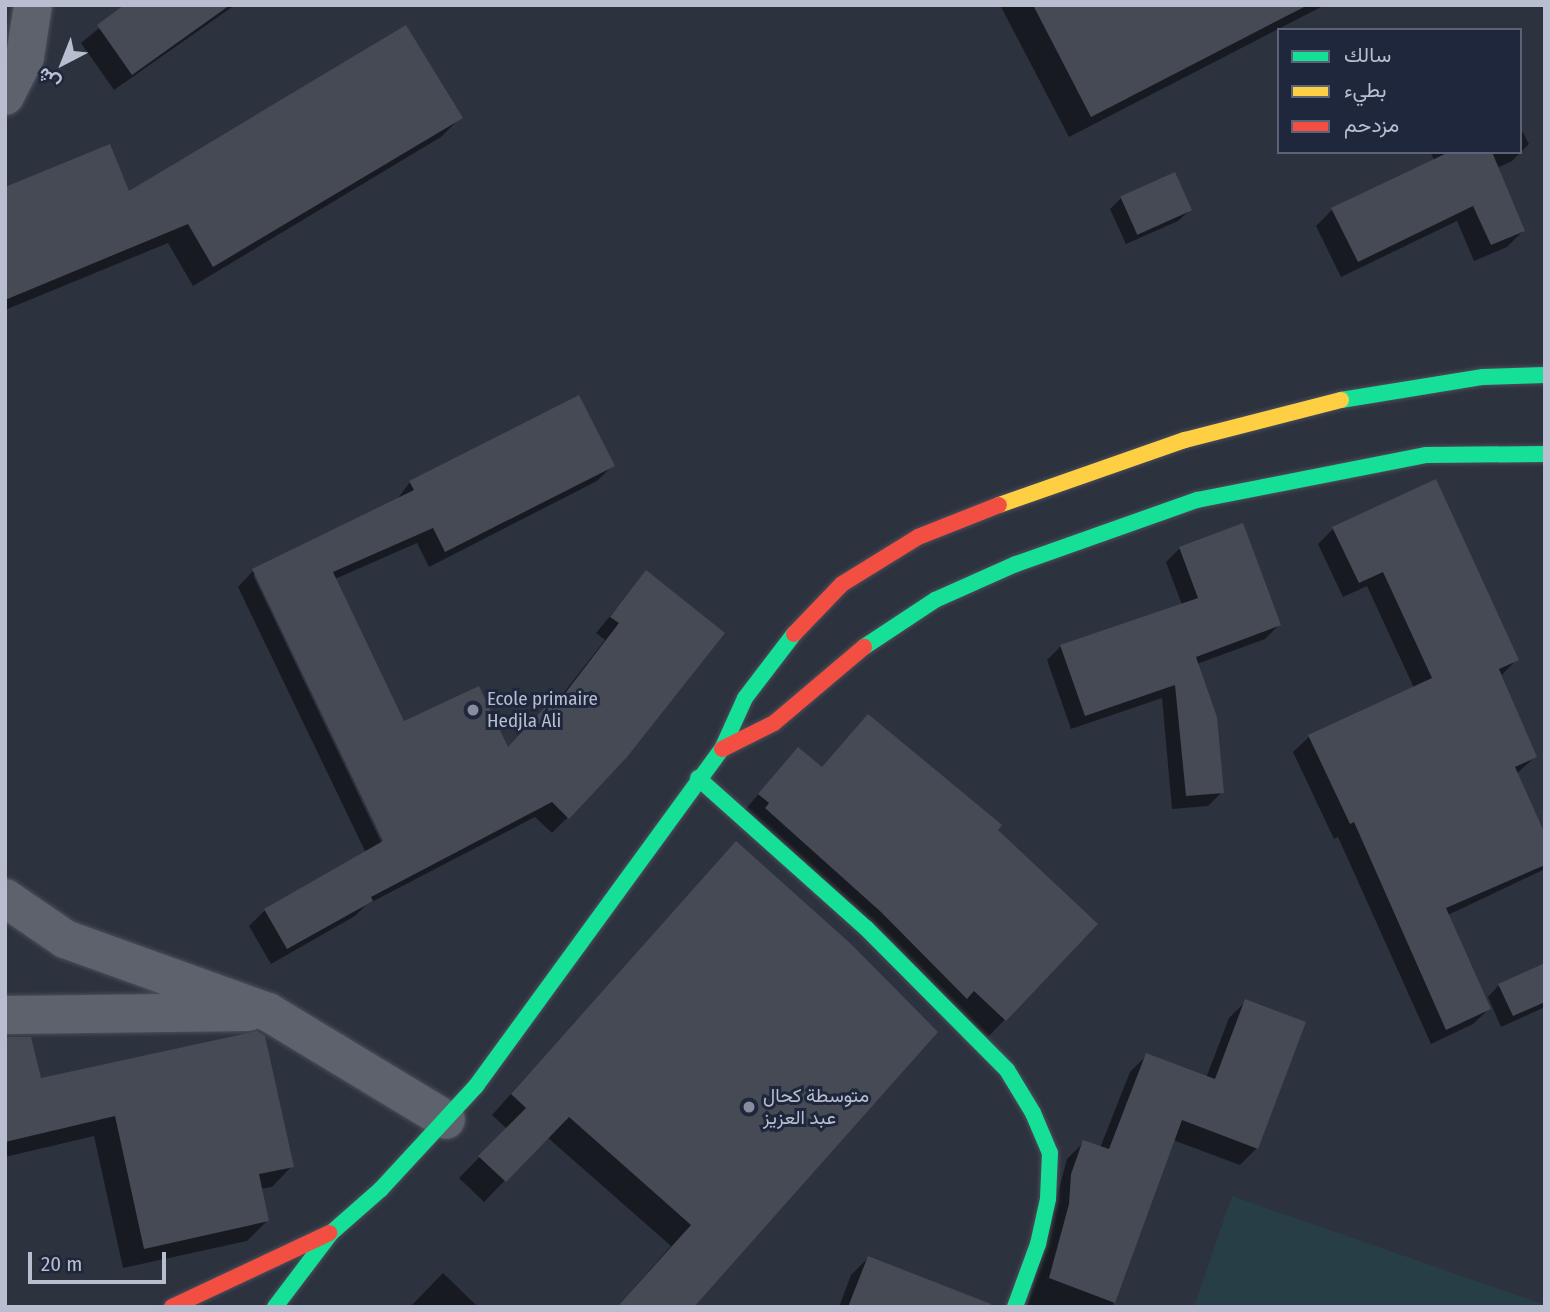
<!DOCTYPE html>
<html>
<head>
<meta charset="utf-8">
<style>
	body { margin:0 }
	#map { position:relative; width:1550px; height:1312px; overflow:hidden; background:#2d323f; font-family:"Fira Sans Condensed",Vazirmatn,sans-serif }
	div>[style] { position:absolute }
	.green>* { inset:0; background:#283e47 }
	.shadow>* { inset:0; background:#0007 }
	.building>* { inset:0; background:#454a54; transform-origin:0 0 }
	.roads { filter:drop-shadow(0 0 2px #4a4e58) drop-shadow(0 0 2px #4a4e58) }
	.street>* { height:38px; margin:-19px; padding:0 19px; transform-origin:19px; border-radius:19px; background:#5e626c }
	.fast>* { height:16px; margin:-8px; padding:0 8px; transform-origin:8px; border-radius:8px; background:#16e098 }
	.slow>* { height:16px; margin:-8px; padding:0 8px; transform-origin:8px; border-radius:8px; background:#ffcf43 }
	.jam>* { height:16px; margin:-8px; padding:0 8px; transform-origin:8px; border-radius:8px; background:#f24e42 }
	.dots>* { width:19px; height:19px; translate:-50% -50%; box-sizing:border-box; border:4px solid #1e273c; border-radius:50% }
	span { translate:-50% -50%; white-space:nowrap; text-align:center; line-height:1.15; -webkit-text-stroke:6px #1e273c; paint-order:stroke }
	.poi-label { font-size:19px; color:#b8becf }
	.left { translate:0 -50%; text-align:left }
	.frame { position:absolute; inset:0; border:7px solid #b8becf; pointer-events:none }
	.legend { position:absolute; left:1277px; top:28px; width:245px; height:126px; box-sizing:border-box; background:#1e273c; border:2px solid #5c6377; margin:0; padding:9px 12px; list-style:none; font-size:21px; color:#b8becf }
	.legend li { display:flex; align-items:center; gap:14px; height:35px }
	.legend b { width:35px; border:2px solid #5c6377 }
	.north { position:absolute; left:28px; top:28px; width:70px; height:70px; -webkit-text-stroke:5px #1e273c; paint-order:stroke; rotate:222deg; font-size:19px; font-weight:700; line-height:28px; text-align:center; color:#b8becf }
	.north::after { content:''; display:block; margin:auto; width:24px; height:32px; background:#b8becf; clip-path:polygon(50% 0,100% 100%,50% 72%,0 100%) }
	.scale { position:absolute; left:28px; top:1252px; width:138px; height:32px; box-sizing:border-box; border:4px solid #b8becf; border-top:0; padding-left:9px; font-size:21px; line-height:24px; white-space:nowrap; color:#b8becf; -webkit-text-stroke:5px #1e273c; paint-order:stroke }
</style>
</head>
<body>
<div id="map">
	<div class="green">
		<i style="clip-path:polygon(1232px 1196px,1545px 1305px,1545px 1307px,1194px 1307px)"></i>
	</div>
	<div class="shadow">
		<i style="clip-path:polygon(127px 5px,235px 5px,114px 90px,81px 43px)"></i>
		<i style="clip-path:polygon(1000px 5px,1325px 5px,1069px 137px)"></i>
		<i style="clip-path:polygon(460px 118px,441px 137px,193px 286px,168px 243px,5px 310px,5px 189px,128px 193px)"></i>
		<i style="clip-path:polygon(1520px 127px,1529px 144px,1512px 161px,1497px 168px,1523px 231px,1507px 247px,1474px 261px,1457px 221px,1341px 277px,1316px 226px,1332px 210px,1435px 161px,1430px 152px,1520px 152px)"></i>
		<i style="clip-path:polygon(1121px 198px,1190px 210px,1178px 221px,1126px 244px,1110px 209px)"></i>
		<i style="clip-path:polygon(evenodd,613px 465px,597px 481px,429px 567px,417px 543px,335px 579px,403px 723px,507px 749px,551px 709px,605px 640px,596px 633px,646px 573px,568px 817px,552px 833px,535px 817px,366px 905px,355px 916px,271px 964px,249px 926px,265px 910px,366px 853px,238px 587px,253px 571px,396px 501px,410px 482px,613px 465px,253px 575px,257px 575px,389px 848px,385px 850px,253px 575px)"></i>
		<i style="clip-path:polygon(1334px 528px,1517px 659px,1502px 675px,1535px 757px,1516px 774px,1545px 838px,1545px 869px,1448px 915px,1489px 1009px,1473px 1024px,1431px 1044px,1338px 837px,1334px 839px,1293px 752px,1309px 737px,1414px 688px,1367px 586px,1343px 597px,1318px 544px)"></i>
		<i style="clip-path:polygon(1180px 548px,1279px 625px,1265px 639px,1197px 664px,1222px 792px,1208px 806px,1172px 809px,1162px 698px,1071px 729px,1047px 660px,1061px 646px,1182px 605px,1166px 562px)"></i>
		<i style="clip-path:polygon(869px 716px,1096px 924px,988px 1037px,743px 812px,798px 749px,821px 769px)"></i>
		<i style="clip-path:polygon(736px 843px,692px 1307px,617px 1307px,671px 1246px,547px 1137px,484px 1202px,459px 1178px,507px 1129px,492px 1115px)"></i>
		<i style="clip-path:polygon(1545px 965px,1545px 1007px,1501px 1027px,1488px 997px,1499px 985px)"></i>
		<i style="clip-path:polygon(1246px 1001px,1257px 1148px,1240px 1165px,1173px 1140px,1112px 1307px,1027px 1307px,1067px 1159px,1084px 1142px,1100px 1148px,1130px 1072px,1147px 1055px,1206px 1078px,1229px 1018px)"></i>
		<i style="clip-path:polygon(5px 1039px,40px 1080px,292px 1166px,272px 1187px,260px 1189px,267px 1221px,247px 1241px,123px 1268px,94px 1136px,5px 1157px)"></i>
		<i style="clip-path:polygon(868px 1258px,957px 1307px,839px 1307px,851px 1275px)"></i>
		<i style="clip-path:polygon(443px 1273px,478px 1307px,410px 1307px)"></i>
	</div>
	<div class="building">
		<i style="clip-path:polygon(124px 5px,230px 5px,132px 75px,97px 25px)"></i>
		<i style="clip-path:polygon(1033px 5px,1308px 5px,1091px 117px)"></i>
		<i style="clip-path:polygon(406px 25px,463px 118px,213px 267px,188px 224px,5px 300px,5px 187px,110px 144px,129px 191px)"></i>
		<i style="clip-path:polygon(1449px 152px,1492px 152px,1525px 231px,1491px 245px,1473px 206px,1358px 262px,1331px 208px)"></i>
		<i style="left:1175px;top:172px;width:42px;height:60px;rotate:66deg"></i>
		<i style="clip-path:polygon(579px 395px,615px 466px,445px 552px,433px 528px,333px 572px,404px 721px,479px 686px,508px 747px,548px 704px,553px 709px,619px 623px,610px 617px,646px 570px,725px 633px,627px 757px,569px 819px,552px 802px,371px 897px,373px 901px,287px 949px,264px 909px,383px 841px,252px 569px,414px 490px,409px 481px)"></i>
		<i style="clip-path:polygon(1436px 479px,1519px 660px,1499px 669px,1537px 757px,1515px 767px,1545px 834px,1545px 865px,1446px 908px,1491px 1009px,1446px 1030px,1354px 822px,1350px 824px,1308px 735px,1432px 678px,1383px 572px,1359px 583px,1332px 527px)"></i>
		<i style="clip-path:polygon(1243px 523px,1281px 625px,1196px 657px,1217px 717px,1224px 793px,1186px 796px,1175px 685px,1085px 716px,1060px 645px,1198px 598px,1179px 547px)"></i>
		<i style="clip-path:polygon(868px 714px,1002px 825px,998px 830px,1098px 924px,1006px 1021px,974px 991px,967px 999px,881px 912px,765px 808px,769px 803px,758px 794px,798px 747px,822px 767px)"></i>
		<i style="clip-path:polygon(736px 841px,851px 944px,938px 1032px,694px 1307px,617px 1307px,691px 1225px,569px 1117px,506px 1182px,478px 1156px,526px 1108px,511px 1094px)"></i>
		<i style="clip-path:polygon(1545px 963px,1545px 1002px,1513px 1016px,1498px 984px)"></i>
		<i style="clip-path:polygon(1245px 999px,1306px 1022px,1258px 1149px,1182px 1120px,1115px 1303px,1049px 1278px,1069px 1204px,1071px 1174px,1083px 1140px,1109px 1149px,1146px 1053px,1215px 1079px)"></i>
		<i style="clip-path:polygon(257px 1031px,265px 1036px,294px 1167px,259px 1174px,269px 1221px,144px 1249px,115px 1116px,5px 1142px,5px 1037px,31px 1037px,41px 1078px)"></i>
		<i style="clip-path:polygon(868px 1256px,991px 1304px,991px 1307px,848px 1307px)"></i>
	</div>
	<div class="roads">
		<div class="street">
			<i style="left:5px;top:96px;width:44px;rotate:-62.9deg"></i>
			<i style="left:25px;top:57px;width:53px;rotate:-81.3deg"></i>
			<i style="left:5px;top:898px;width:73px;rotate:34.3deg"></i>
			<i style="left:65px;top:939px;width:216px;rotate:19.8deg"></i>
			<i style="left:268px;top:1012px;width:208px;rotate:31.2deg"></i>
			<i style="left:5px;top:1015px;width:243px;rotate:-0.7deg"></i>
		</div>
		<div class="fast">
			<i style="left:1341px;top:400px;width:144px;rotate:-9.2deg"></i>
			<i style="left:1483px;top:377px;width:62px;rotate:-1.8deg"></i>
			<i style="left:864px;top:647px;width:85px;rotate:-33.5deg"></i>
			<i style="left:935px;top:600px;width:89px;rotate:-24deg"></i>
			<i style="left:1016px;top:564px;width:192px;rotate:-19.5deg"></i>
			<i style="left:1197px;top:500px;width:234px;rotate:-11.1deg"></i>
			<i style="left:1427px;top:455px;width:118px;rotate:-0.5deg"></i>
			<i style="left:698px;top:778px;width:225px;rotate:41.8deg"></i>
			<i style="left:866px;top:928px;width:200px;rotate:45.2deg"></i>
			<i style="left:1007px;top:1070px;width:50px;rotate:58.8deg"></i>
			<i style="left:1033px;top:1113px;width:43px;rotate:67deg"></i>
			<i style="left:1050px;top:1153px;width:46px;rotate:92.5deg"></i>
			<i style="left:1048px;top:1199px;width:46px;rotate:102.5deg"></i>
			<i style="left:1038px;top:1244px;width:67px;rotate:110.1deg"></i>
			<i style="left:275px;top:1307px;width:93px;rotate:-52.9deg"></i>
			<i style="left:331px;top:1233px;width:67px;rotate:-41.3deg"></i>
			<i style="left:381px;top:1189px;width:140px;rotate:-47.3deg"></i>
			<i style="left:476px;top:1086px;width:417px;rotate:-53.9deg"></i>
			<i style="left:722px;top:749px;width:56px;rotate:-65.7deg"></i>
			<i style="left:745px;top:698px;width:81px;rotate:-52.6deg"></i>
		</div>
		<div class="slow">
			<i style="left:999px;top:505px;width:197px;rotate:-19.3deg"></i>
			<i style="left:1185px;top:440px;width:161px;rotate:-14.4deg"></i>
		</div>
		<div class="jam">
			<i style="left:794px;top:634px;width:69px;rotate:-46.2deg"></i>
			<i style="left:842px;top:584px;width:89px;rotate:-31.7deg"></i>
			<i style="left:918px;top:537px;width:87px;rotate:-21.6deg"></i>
			<i style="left:722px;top:749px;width:58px;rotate:-26.6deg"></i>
			<i style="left:774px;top:723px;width:118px;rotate:-40.2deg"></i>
			<i style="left:172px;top:1307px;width:174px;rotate:-25.2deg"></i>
		</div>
	</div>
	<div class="dots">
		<i style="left:473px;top:710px;background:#878d9d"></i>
		<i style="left:749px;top:1107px;background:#878d9d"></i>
	</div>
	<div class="poi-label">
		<span class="left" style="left:487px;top:710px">Ecole primaire<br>Hedjla Ali</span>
		<span class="left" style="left:763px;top:1107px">متوسطة كحال<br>عبد العزيز</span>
	</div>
	<div class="frame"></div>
	<ul class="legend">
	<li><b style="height:9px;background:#16e098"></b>سالك</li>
	<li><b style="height:9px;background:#ffcf43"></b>بطيء</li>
	<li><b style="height:9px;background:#f24e42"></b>مزدحم</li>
	</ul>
	<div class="north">ش</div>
	<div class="scale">20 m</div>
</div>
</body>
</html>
